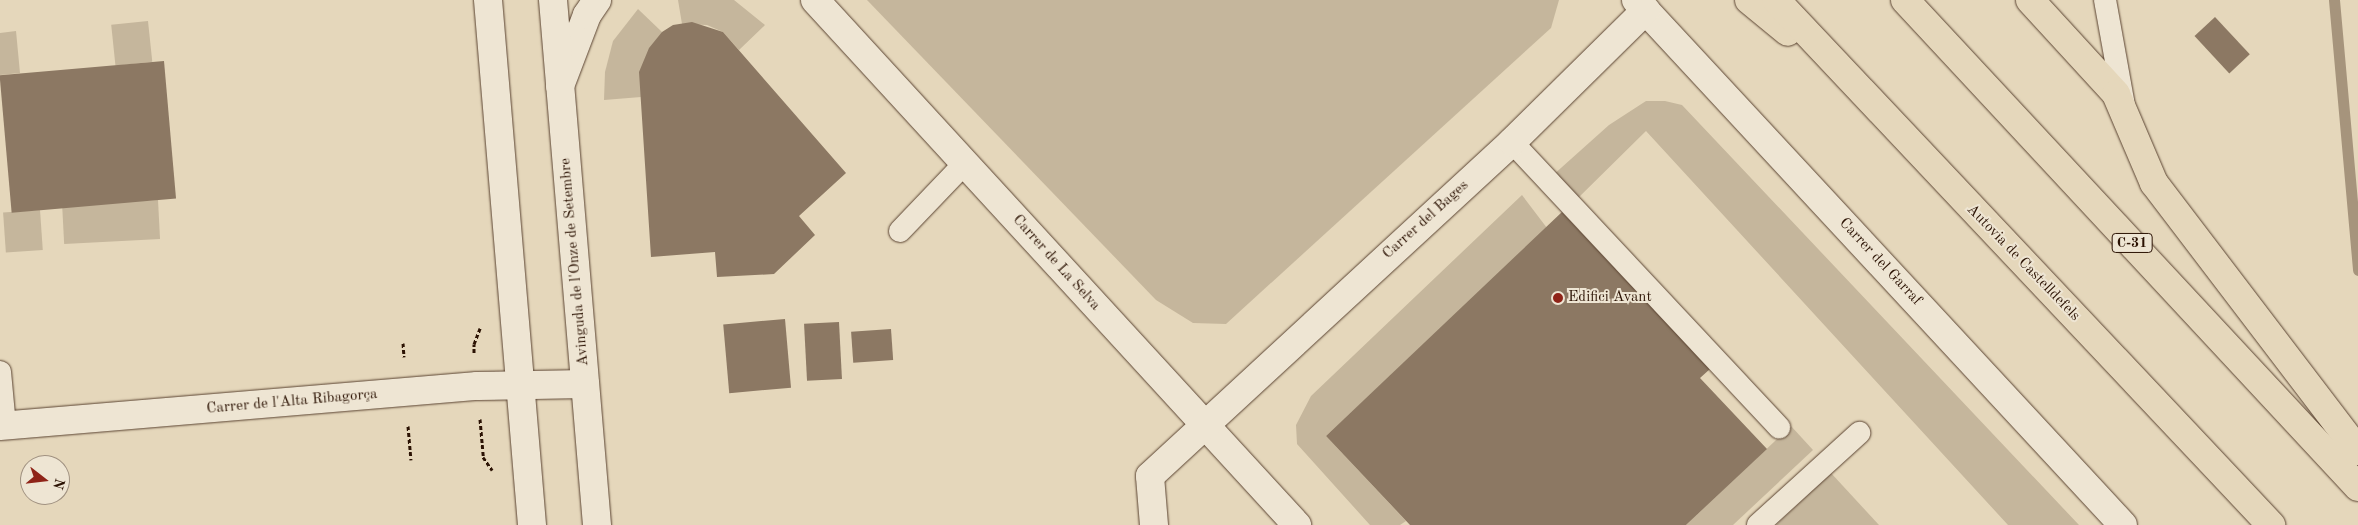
<!DOCTYPE html>
<html>
<head>
<meta charset="utf-8">
<style>
	body { margin:0 }
	#map { position:relative; width:2358px; height:525px; overflow:hidden; background:#e5d7bb; font-family:"Old Standard TT",serif }
	div>[style] { position:absolute }
	.green>* { inset:0; background:#c5b69c; transform-origin:0 0 }
	.stream>* { height:11px; margin:-5.5px; padding:0 5.5px; transform-origin:5.5px; border-radius:5.5px; background:#a6947c }
	.building>* { inset:0; background:#8c7863; transform-origin:0 0 }
	.path>* { height:3px; margin-top:-1.5px; transform-origin:0; background:repeating-linear-gradient(90deg,#2b1203 0 4px,transparent 0 6.5px) }
	.roads { filter:drop-shadow(0 0 1px #5a4331) drop-shadow(0 0 1px #5a4331) }
	.service>* { height:22px; margin:-11px; padding:0 11px; transform-origin:11px; border-radius:11px; background:#eee5d3 }
	.minor>* { height:28px; margin:-14px; padding:0 14px; transform-origin:14px; border-radius:14px; background:#eee5d3 }
	.secondary>* { height:28px; margin:-14px; padding:0 14px; transform-origin:14px; border-radius:14px; background:#eee5d3 }
	.motorway>* { height:28px; margin:-14px; padding:0 14px; transform-origin:14px; border-radius:14px; background:#e5d7bb }
	.dots>* { width:14px; height:14px; translate:-50% -50%; box-sizing:border-box; border:2px solid #eee5d3; border-radius:50% }
	span { translate:-50% -50%; white-space:nowrap; text-align:center; line-height:1.15; -webkit-text-stroke:4px #eee5d3; paint-order:stroke }
	.shield-label span { padding:1px 4px; background:#eee5d3; border:1px solid; border-radius:4px; -webkit-text-stroke-width:0 }
	.shield-label { font-size:14px; color:#2b1203; font-weight:700 }
	.street-label { font-size:15px; color:#2b1203 }
	.poi-label { font-size:15px; color:#2b1203 }
	.left { translate:0 -50%; text-align:left }
	.north { position:absolute; left:20px; top:455px; width:50px; height:50px; box-sizing:border-box; background:#eee5d3; border:1px solid #a09180; border-radius:50%; rotate:106deg; font-size:14px; font-weight:700; line-height:20px; text-align:center; color:#2b1203 }
	.north::after { content:''; display:block; margin:auto; width:18px; height:22px; background:#8f2418; clip-path:polygon(50% 0,100% 100%,50% 72%,0 100%) }
</style>
</head>
<body>
<div id="map">
	<div class="green">
		<i style="clip-path:polygon(678px 0,734px 0,765px 25px,739px 50px,723px 32px,707px 25px,682px 24px)"></i>
		<i style="clip-path:polygon(867px 0,1559px 0,1551px 28px,1226px 324px,1193px 323px,1156px 300px)"></i>
		<i style="clip-path:polygon(638px 9px,662px 32px,641px 97px,604px 100px,605px 72px,613px 41px)"></i>
		<i style="left:148px;top:21px;width:41px;height:37px;rotate:84deg"></i>
		<i style="clip-path:polygon(16px 31px,20px 73px,0 75px,0 33px)"></i>
		<i style="clip-path:polygon(1646px 101px,1665px 101px,1682px 105px,2079px 525px,2008px 525px,1646px 131px,1575px 201px,1552px 176px,1609px 125px)"></i>
		<i style="clip-path:polygon(1522px 195px,1547px 228px,1326px 436px,1406px 521px,1400px 525px,1370px 525px,1297px 444px,1296px 425px,1311px 396px)"></i>
		<i style="left:158px;top:200px;width:39px;height:96px;rotate:87deg"></i>
		<i style="left:40px;top:210px;width:40px;height:37px;rotate:86deg"></i>
		<i style="clip-path:polygon(1791px 426px,1813px 450px,1733px 525px,1686px 525px)"></i>
		<i style="clip-path:polygon(1831px 473px,1879px 525px,1776px 525px)"></i>
	</div>
	<div class="stream">
		<i style="left:2334px;top:0;width:271px;rotate:84.9deg"></i>
	</div>
	<div class="building">
		<i style="left:2215px;top:17px;width:51px;height:28px;rotate:47deg"></i>
		<i style="clip-path:polygon(692px 22px,723px 32px,846px 173px,799px 216px,815px 235px,774px 274px,717px 277px,715px 252px,651px 257px,639px 72px,649px 48px,662px 32px,673px 25px)"></i>
		<i style="left:164px;top:61px;width:138px;height:165px;rotate:85deg"></i>
		<i style="clip-path:polygon(1562px 212px,1710px 369px,1700px 378px,1767px 449px,1686px 525px,1410px 525px,1326px 436px)"></i>
		<i style="left:785px;top:319px;width:69px;height:62px;rotate:85deg"></i>
		<i style="left:839px;top:322px;width:57px;height:35px;rotate:87deg"></i>
		<i style="left:891px;top:329px;width:31px;height:40px;rotate:86deg"></i>
	</div>
	<div class="path">
		<i style="left:403px;top:343px;width:14px;rotate:86deg"></i>
		<i style="left:474px;top:353px;width:9px;rotate:-90deg"></i>
		<i style="left:474px;top:344px;width:17px;rotate:-69deg"></i>
		<i style="left:480px;top:419px;width:38px;rotate:85deg"></i>
		<i style="left:483px;top:457px;width:16px;rotate:55deg"></i>
		<i style="left:408px;top:426px;width:34px;rotate:85deg"></i>
	</div>
	<div class="roads">
		<div class="service">
			<i style="left:2105px;top:0;width:108px;rotate:79.8deg"></i>
			<i style="left:1512px;top:142px;width:391px;rotate:46.9deg"></i>
			<i style="left:900px;top:231px;width:95px;rotate:-46.3deg"></i>
			<i style="left:0;top:372px;width:54px;rotate:84.7deg"></i>
			<i style="left:1758px;top:525px;width:137px;rotate:-42.3deg"></i>
		</div>
		<div class="minor">
			<i style="left:815px;top:0;width:713px;rotate:47.45deg"></i>
			<i style="left:1636px;top:0;width:716px;rotate:47.15deg"></i>
			<i style="left:560px;top:86px;width:76px;rotate:-69.2deg"></i>
			<i style="left:587px;top:15px;width:18px;rotate:-56deg"></i>
			<i style="left:0;top:426px;width:479px;rotate:-4.8deg"></i>
			<i style="left:477px;top:386px;width:108px;rotate:-1.1deg"></i>
			<i style="left:1154px;top:525px;width:49px;rotate:-94.7deg"></i>
			<i style="left:1150px;top:476px;width:493px;rotate:-42.7deg"></i>
			<i style="left:1512px;top:142px;width:188px;rotate:-44.6deg"></i>
		</div>
		<div class="secondary">
			<i style="left:488px;top:0;width:527px;rotate:85.21deg"></i>
			<i style="left:553px;top:0;width:527px;rotate:85.21deg"></i>
		</div>
		<div class="motorway">
			<i style="left:1749px;top:0;width:50px;rotate:39.4deg"></i>
			<i style="left:1776px;top:0;width:722px;rotate:46.68deg"></i>
			<i style="left:1905px;top:0;width:665px;rotate:47.07deg"></i>
			<i style="left:2030px;top:0;width:127px;rotate:47.5deg"></i>
			<i style="left:2116px;top:94px;width:97px;rotate:66.9deg"></i>
			<i style="left:2154px;top:183px;width:337px;rotate:52.7deg"></i>
		</div>
	</div>
	<div class="dots">
		<i style="left:1558px;top:298px;background:#8f2418"></i>
	</div>
	<div class="shield-label">
		<span style="left:2132px;top:243px">C-31</span>
	</div>
	<div class="street-label">
		<span style="left:1426px;top:220px;rotate:-42deg">Carrer del Bages</span>
		<span style="left:575px;top:262px;rotate:-95deg">Avinguda de l'Onze de Setembre</span>
		<span style="left:1880px;top:262px;rotate:47deg">Carrer del Garraf</span>
		<span style="left:1056px;top:263px;rotate:48deg">Carrer de La Selva</span>
		<span style="left:2023px;top:263px;rotate:46deg">Autovia de Castelldefels</span>
		<span style="left:292px;top:402px;rotate:-5deg">Carrer de l'Alta Ribagorça</span>
	</div>
	<div class="poi-label">
		<span class="left" style="left:1568px;top:298px">Edifici Avant</span>
	</div>
	<div class="north">N</div>
</div>
</body>
</html>
